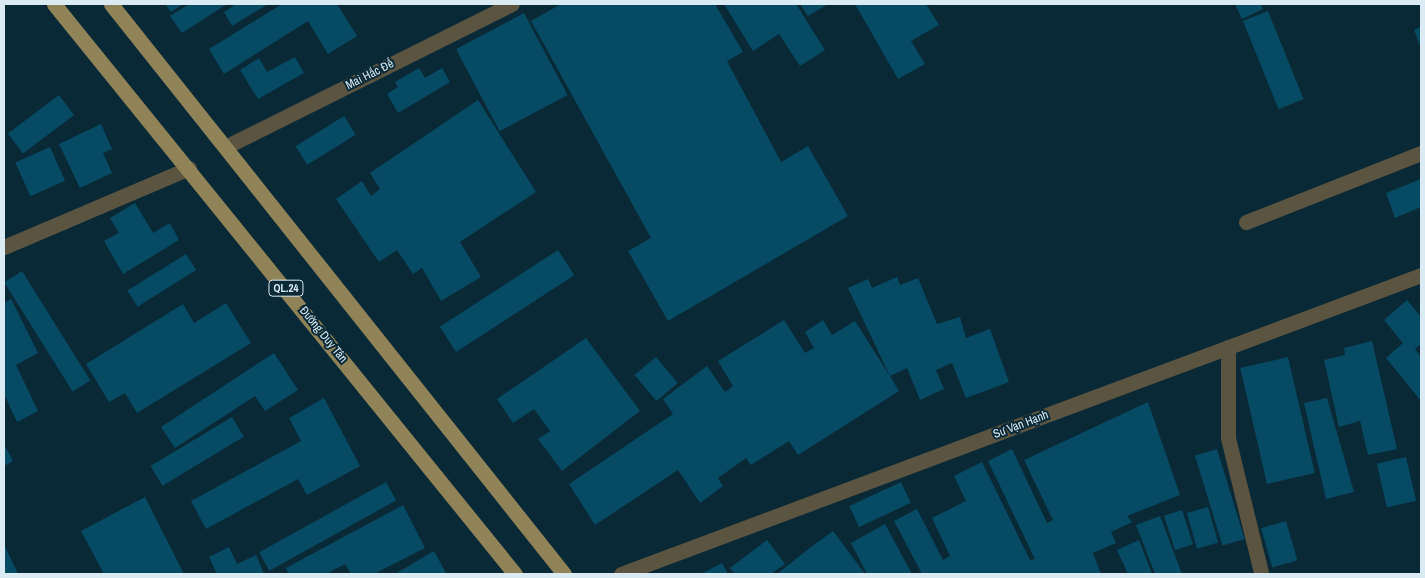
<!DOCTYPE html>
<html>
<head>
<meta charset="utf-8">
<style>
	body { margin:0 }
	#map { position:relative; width:1425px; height:578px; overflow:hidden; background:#0a2936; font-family:"Archivo Narrow",sans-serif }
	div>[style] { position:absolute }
	.building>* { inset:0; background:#064a63; transform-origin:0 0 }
	.minor>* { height:15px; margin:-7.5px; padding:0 7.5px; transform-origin:7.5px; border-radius:7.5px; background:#5b5440 }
	.major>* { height:15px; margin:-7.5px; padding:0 7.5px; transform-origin:7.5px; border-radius:7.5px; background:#918358 }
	span { translate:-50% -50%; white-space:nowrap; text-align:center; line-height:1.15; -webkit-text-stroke:4px #0a2936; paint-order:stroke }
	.shield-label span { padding:1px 4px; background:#0a2936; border:1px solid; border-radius:4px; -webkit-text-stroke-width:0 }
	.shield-label { font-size:11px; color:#daebf3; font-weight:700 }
	.street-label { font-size:12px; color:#daebf3 }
	.frame { position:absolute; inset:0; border:5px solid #daebf3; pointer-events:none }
</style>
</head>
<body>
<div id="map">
	<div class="building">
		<i style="clip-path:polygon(165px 4px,183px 4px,171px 12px)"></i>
		<i style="clip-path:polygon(189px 4px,227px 4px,182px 33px,170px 16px)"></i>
		<i style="clip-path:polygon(236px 4px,268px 4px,232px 26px,224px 12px)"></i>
		<i style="clip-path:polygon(282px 4px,337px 4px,357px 36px,328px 54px,308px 21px,224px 74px,209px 49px)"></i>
		<i style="clip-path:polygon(561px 4px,715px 4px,743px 52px,727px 61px,781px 162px,808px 146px,848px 216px,668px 321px,628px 251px,651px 238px,531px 21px)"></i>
		<i style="clip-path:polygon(724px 4px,796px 4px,825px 50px,800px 66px,779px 34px,753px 51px)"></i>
		<i style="clip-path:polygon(800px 4px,828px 4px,808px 16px)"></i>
		<i style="clip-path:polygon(855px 4px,926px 4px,939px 25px,911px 41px,925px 64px,898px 79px)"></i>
		<i style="clip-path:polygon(1235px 4px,1261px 4px,1263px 9px,1242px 19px)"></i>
		<i style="left:1268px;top:11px;width:95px;height:27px;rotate:68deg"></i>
		<i style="left:524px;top:13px;width:93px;height:77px;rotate:62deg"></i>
		<i style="clip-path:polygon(1421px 27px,1421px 48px,1414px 30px)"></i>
		<i style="clip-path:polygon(295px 57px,304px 73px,258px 99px,240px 70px,259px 58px,267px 72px)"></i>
		<i style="clip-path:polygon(419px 68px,425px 78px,442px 68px,450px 82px,398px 113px,387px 94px,398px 87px,395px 82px)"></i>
		<i style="left:59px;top:95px;width:25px;height:64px;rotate:53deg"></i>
		<i style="clip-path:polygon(478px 100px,536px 192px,460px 242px,481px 277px,441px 301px,422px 268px,413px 274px,397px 250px,379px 262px,336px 199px,362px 181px,371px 196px,380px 189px,370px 173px)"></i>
		<i style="left:344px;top:116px;width:22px;height:57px;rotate:58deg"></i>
		<i style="clip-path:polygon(101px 124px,112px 149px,103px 153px,112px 173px,80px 188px,59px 144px)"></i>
		<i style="left:50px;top:147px;width:37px;height:38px;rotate:66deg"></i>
		<i style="clip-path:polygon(1421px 179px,1421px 207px,1395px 218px,1386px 193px)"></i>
		<i style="clip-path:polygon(135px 203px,153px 233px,170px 223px,179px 240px,123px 274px,104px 241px,119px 233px,110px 218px)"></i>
		<i style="left:558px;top:250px;width:30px;height:141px;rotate:57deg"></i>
		<i style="left:186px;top:254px;width:19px;height:69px;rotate:58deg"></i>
		<i style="left:22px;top:271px;width:129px;height:21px;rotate:58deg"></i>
		<i style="clip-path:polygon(897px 277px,900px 285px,918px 278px,937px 324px,960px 317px,966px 338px,990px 329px,1009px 382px,966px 398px,952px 363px,936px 370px,944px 389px,920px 400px,907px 368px,890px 376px,899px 391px,798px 455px,789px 441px,751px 465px,746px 458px,718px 478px,723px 486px,700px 503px,678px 470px,595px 525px,569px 484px,673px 414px,663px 399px,707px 366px,725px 392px,733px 386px,718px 361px,784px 320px,805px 353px,814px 348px,805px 332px,823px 320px,832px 335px,855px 321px,890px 376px,848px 288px,868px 279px,872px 288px)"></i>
		<i style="clip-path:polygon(11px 299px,38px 353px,16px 365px,38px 411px,17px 422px,4px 394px,4px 303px)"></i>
		<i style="clip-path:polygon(1407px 300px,1421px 317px,1421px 344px,1415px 349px,1421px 357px,1421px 401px,1386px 358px,1403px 343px,1384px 320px)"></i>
		<i style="clip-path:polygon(226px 303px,251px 343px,137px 413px,125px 393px,109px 402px,86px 364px,183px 304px,194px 323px)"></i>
		<i style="clip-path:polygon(586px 338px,640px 411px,562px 471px,538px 439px,550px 431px,534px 409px,513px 423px,497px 399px)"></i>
		<i style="clip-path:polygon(1372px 341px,1397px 449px,1368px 455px,1360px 421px,1339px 427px,1324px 360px,1345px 355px,1344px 348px)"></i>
		<i style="clip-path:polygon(274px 353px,298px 390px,265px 411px,255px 396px,175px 448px,161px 427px)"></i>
		<i style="left:656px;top:357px;width:34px;height:28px;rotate:50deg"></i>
		<i style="left:1288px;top:357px;width:119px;height:49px;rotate:77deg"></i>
		<i style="clip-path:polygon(324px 398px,360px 466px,307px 495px,298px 479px,206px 529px,191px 501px,301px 441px,289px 418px)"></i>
		<i style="clip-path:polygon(1327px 398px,1354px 492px,1326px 499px,1304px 403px)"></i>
		<i style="clip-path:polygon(1148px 402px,1180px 495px,1127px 516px,1132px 522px,1111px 532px,1116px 543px,1093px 553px,1101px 574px,922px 574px,894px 521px,917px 509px,943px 560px,950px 556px,932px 518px,966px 501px,954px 476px,982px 462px,1030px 560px,1035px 559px,988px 461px,1012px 449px,1047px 523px,1053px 520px,1024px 460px)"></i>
		<i style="left:232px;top:417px;width:23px;height:95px;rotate:59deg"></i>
		<i style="clip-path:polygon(4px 444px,13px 461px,4px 466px)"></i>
		<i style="left:1217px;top:449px;width:94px;height:23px;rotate:73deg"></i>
		<i style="left:1406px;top:457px;width:45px;height:30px;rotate:77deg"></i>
		<i style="left:386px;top:482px;width:21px;height:145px;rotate:61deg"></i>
		<i style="left:901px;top:482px;width:23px;height:57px;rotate:65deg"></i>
		<i style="clip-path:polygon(145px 497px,184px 574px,104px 574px,81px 531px)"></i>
		<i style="clip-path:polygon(403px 505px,425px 548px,374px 574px,351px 574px,345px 564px,326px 574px,289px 574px,286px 568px)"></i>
		<i style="left:1208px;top:507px;width:37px;height:22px;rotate:74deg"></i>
		<i style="left:1182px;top:510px;width:36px;height:19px;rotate:72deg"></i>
		<i style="clip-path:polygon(1160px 516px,1182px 574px,1155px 574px,1136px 525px)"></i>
		<i style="left:1286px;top:521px;width:41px;height:26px;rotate:74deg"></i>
		<i style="clip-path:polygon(885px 524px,912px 574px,867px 574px,851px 543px)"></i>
		<i style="clip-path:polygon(833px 531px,865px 574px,777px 574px,811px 547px)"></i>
		<i style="clip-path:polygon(767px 540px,785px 564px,771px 574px,735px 574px,730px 568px)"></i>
		<i style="clip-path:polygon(1139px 540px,1152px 574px,1128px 574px,1117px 550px)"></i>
		<i style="clip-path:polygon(4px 544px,18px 574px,4px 574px)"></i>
		<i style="clip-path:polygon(229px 547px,237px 564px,256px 555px,264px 574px,217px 574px,209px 557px)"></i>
		<i style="clip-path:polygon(434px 551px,446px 573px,395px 574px)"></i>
		<i style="clip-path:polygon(722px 563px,728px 574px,701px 574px)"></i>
	</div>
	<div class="minor">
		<i style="left:227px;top:146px;width:318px;rotate:-26.5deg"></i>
		<i style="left:1246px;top:222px;width:188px;rotate:-21.5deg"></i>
		<i style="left:4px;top:247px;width:201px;rotate:-23.1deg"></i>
		<i style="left:1228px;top:347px;width:91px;rotate:90deg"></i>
		<i style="left:1228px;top:438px;width:138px;rotate:76.2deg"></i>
		<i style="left:621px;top:574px;width:854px;rotate:-20.49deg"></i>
	</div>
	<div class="major">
		<i style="left:54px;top:4px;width:733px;rotate:51.04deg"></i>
		<i style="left:111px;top:4px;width:728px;rotate:51.52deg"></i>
	</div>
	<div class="shield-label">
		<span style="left:286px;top:288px">QL.24</span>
	</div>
	<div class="street-label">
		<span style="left:370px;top:75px;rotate:-27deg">Mai Hắc Đế</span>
		<span style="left:323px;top:335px;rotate:51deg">Đường Duy Tân</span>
		<span style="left:1021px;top:425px;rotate:-21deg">Sư Vạn Hạnh</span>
	</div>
	<div class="frame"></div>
</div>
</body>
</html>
